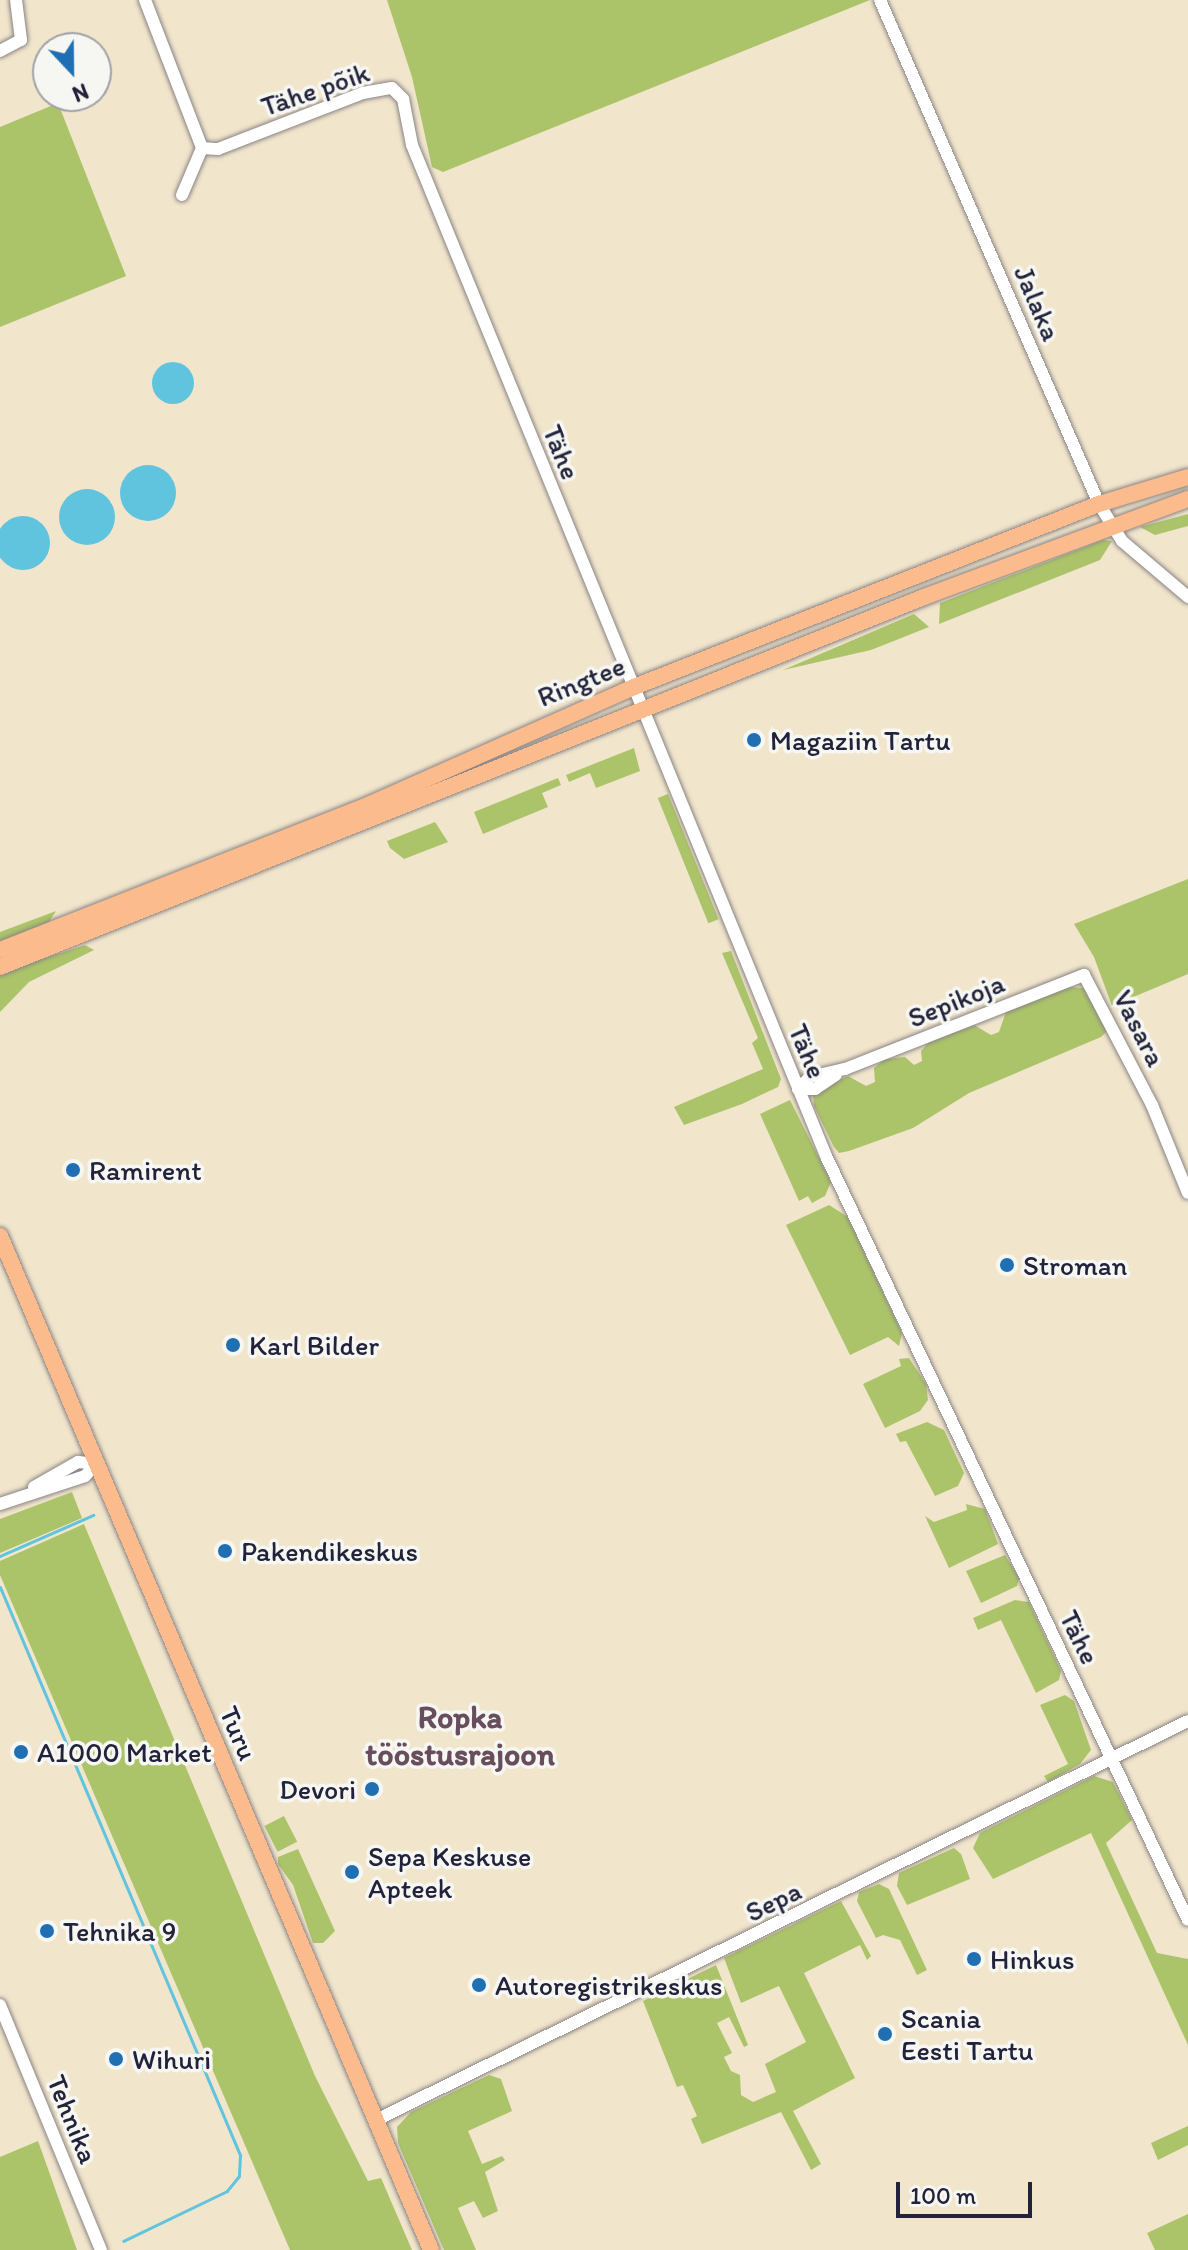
<!DOCTYPE html>
<html>
<head>
<meta charset="utf-8">
<style>
	body { margin:0 }
	#map { position:relative; width:1188px; height:2250px; overflow:hidden; background:#f1e5cc; font-family:Itim,sans-serif }
	div>[style] { position:absolute }
	.green>* { inset:0; background:#acc469; transform-origin:0 0 }
	.water>* { inset:0; background:#60c4de }
	.round { border-radius:50% }
	.stream>* { height:3px; margin:-1.5px; padding:0 1.5px; transform-origin:1.5px; border-radius:1.5px; background:#60c4de }
	.roads { filter:drop-shadow(0 0 2px #8a8484) drop-shadow(0 0 2px #8a8484) }
	.minor>* { height:12px; margin:-6px; padding:0 6px; transform-origin:6px; border-radius:6px; background:#fff }
	.major>* { height:16px; margin:-8px; padding:0 8px; transform-origin:8px; border-radius:8px; background:#fbbb8d }
	.dots>* { width:22px; height:22px; translate:-50% -50%; box-sizing:border-box; border:4px solid #f6f6f2; border-radius:50% }
	span { translate:-50% -50%; white-space:nowrap; text-align:center; line-height:1.15; -webkit-text-stroke:7px #f6f6f2; paint-order:stroke }
	.street-label { font-size:28px; color:#22223b }
	.poi-label { font-size:28px; color:#22223b }
	.left { translate:0 -50%; text-align:left }
	.right { translate:-100% -50%; text-align:right }
	.quarter-label { font-size:32px; color:#684d5c; font-weight:700 }
	.north { position:absolute; left:32px; top:32px; width:80px; height:80px; box-sizing:border-box; background:#f6f6f2; border:2px solid #a1a1a9; border-radius:50%; rotate:158deg; font-size:22px; font-weight:700; line-height:32px; text-align:center; color:#22223b }
	.north::after { content:''; display:block; margin:auto; width:28px; height:36px; background:#1f6fb2; clip-path:polygon(50% 0,100% 100%,50% 72%,0 100%) }
	.scale { position:absolute; left:896px; top:2182px; width:136px; height:36px; box-sizing:border-box; border:4px solid #22223b; border-top:0; padding-left:10px; font-size:24px; line-height:28px; white-space:nowrap; color:#22223b; -webkit-text-stroke:6px #f6f6f2; paint-order:stroke }
</style>
</head>
<body>
<div id="map">
	<div class="green">
		<i style="clip-path:polygon(387px 0,870px 0,443px 172px,432px 167px,412px 77px)"></i>
		<i style="clip-path:polygon(58px 103px,126px 276px,0 327px,0 127px)"></i>
		<i style="clip-path:polygon(1188px 514px,1188px 526px,1155px 535px,1140px 527px)"></i>
		<i style="clip-path:polygon(1103px 540px,1112px 541px,1100px 560px,939px 624px,940px 603px)"></i>
		<i style="clip-path:polygon(914px 614px,929px 627px,871px 650px,783px 670px)"></i>
		<i style="clip-path:polygon(634px 748px,640px 771px,596px 788px,590px 773px,569px 782px,566px 775px)"></i>
		<i style="clip-path:polygon(558px 778px,561px 785px,542px 793px,548px 807px,483px 834px,474px 812px)"></i>
		<i style="left:668px;top:794px;width:135px;height:11px;rotate:68deg"></i>
		<i style="clip-path:polygon(435px 822px,448px 842px,404px 859px,390px 848px,387px 841px)"></i>
		<i style="clip-path:polygon(1188px 879px,1188px 974px,1112px 1006px,1094px 957px,1074px 924px)"></i>
		<i style="clip-path:polygon(56px 911px,49px 922px,0 944px,0 932px)"></i>
		<i style="clip-path:polygon(85px 945px,94px 950px,29px 982px,0 1012px,0 973px)"></i>
		<i style="clip-path:polygon(731px 951px,781px 1079px,778px 1087px,742px 1104px,684px 1125px,674px 1107px,763px 1069px,752px 1043px,758px 1038px,722px 953px)"></i>
		<i style="clip-path:polygon(1069px 987px,1083px 988px,1091px 997px,1107px 1031px,1101px 1037px,969px 1093px,913px 1128px,849px 1151px,839px 1153px,834px 1147px,814px 1106px,813px 1095px,822px 1088px,848px 1076px,866px 1086px,875px 1082px,874px 1068px,885px 1059px,905px 1057px,914px 1065px,922px 1061px,921px 1051px,930px 1041px,974px 1025px,991px 1035px,999px 1032px,1006px 1012px)"></i>
		<i style="clip-path:polygon(790px 1100px,831px 1182px,825px 1196px,812px 1203px,808px 1196px,799px 1201px,760px 1114px)"></i>
		<i style="clip-path:polygon(829px 1205px,848px 1217px,902px 1333px,899px 1346px,888px 1337px,850px 1355px,786px 1225px)"></i>
		<i style="clip-path:polygon(909px 1358px,926px 1384px,928px 1400px,920px 1411px,885px 1428px,863px 1384px,901px 1366px,899px 1359px)"></i>
		<i style="clip-path:polygon(927px 1422px,944px 1430px,964px 1473px,958px 1486px,935px 1496px,906px 1441px,900px 1442px,896px 1434px)"></i>
		<i style="clip-path:polygon(72px 1492px,82px 1518px,0 1553px,0 1519px)"></i>
		<i style="clip-path:polygon(966px 1504px,985px 1509px,998px 1544px,949px 1568px,925px 1516px,934px 1522px,967px 1510px)"></i>
		<i style="clip-path:polygon(84px 1524px,315px 2076px,368px 2181px,381px 2178px,412px 2250px,290px 2250px,0 1575px,0 1561px)"></i>
		<i style="clip-path:polygon(1005px 1555px,1019px 1578px,1017px 1586px,981px 1603px,966px 1571px)"></i>
		<i style="clip-path:polygon(1015px 1600px,1029px 1602px,1061px 1671px,1059px 1680px,1036px 1693px,1001px 1620px,978px 1630px,973px 1618px)"></i>
		<i style="clip-path:polygon(1065px 1695px,1074px 1701px,1091px 1750px,1080px 1764px,1048px 1782px,1044px 1776px,1068px 1764px,1040px 1705px)"></i>
		<i style="clip-path:polygon(1094px 1776px,1113px 1782px,1132px 1820px,1106px 1843px,1157px 1953px,1188px 1959px,1188px 2045px,1091px 1833px,993px 1879px,973px 1848px,980px 1833px)"></i>
		<i style="left:284px;top:1816px;width:29px;height:22px;rotate:63deg"></i>
		<i style="clip-path:polygon(954px 1848px,961px 1854px,970px 1879px,907px 1905px,897px 1886px,899px 1873px)"></i>
		<i style="clip-path:polygon(298px 1849px,335px 1931px,323px 1943px,313px 1943px,293px 1885px,278px 1864px,278px 1857px)"></i>
		<i style="clip-path:polygon(879px 1884px,889px 1889px,927px 1970px,917px 1975px,900px 1940px,883px 1935px,876px 1938px,857px 1901px,859px 1892px)"></i>
		<i style="clip-path:polygon(841px 1901px,871px 1956px,867px 1960px,860px 1945px,804px 1973px,855px 2078px,793px 2111px,821px 2164px,811px 2170px,781px 2112px,702px 2144px,691px 2119px,697px 2116px,683px 2085px,677px 2087px,643px 2001px,716px 1965px,748px 2045px,744px 2047px,729px 2017px,717px 2023px,732px 2053px,724px 2057px,731px 2071px,740px 2075px,741px 2095px,753px 2102px,776px 2092px,765px 2064px,806px 2042px,779px 1986px,741px 2003px,724px 1958px)"></i>
		<i style="clip-path:polygon(489px 2075px,501px 2079px,512px 2111px,468px 2131px,482px 2164px,502px 2156px,505px 2160px,485px 2172px,498px 2211px,483px 2218px,474px 2201px,458px 2208px,476px 2250px,444px 2250px,398px 2143px,397px 2127px,411px 2112px)"></i>
		<i style="clip-path:polygon(1188px 2126px,1188px 2145px,1158px 2160px,1151px 2143px)"></i>
		<i style="clip-path:polygon(38px 2141px,77px 2250px,0 2250px,0 2157px)"></i>
		<i style="clip-path:polygon(1188px 2214px,1188px 2250px,1155px 2250px,1147px 2233px)"></i>
	</div>
	<div class="water">
		<i class="round" style="left:152px;top:362px;width:42px;height:42px"></i>
		<i class="round" style="left:120px;top:465px;width:56px;height:56px"></i>
		<i class="round" style="left:59px;top:489px;width:56px;height:56px"></i>
		<i class="round" style="left:-4px;top:516px;width:54px;height:54px"></i>
	</div>
	<div class="stream">
		<i style="left:0;top:1556px;width:102px;rotate:-23.8deg"></i>
		<i style="left:0;top:1587px;width:617px;rotate:67.09deg"></i>
		<i style="left:240px;top:2155px;width:21px;rotate:93deg"></i>
		<i style="left:239px;top:2176px;width:19px;rotate:129deg"></i>
		<i style="left:227px;top:2191px;width:115px;rotate:154.3deg"></i>
	</div>
	<div class="roads">
		<div class="minor">
			<i style="left:145px;top:0;width:159px;rotate:68.9deg"></i>
			<i style="left:202px;top:148px;width:16px;rotate:4deg"></i>
			<i style="left:218px;top:149px;width:155px;rotate:-21.1deg"></i>
			<i style="left:363px;top:93px;width:29px;rotate:-10deg"></i>
			<i style="left:392px;top:88px;width:16px;rotate:45deg"></i>
			<i style="left:403px;top:99px;width:47px;rotate:78.9deg"></i>
			<i style="left:412px;top:145px;width:1092px;rotate:67.73deg"></i>
			<i style="left:826px;top:1156px;width:845px;rotate:64.65deg"></i>
			<i style="left:880px;top:0;width:550px;rotate:66.51deg"></i>
			<i style="left:1099px;top:504px;width:44px;rotate:58.1deg"></i>
			<i style="left:1122px;top:541px;width:87px;rotate:40.3deg"></i>
			<i style="left:0;top:51px;width:24px;rotate:-28deg"></i>
			<i style="left:21px;top:40px;width:40px;rotate:-97.1deg"></i>
			<i style="left:182px;top:195px;width:51px;rotate:-66.9deg"></i>
			<i style="left:798px;top:1089px;width:17px;rotate:-45deg"></i>
			<i style="left:810px;top:1077px;width:36px;rotate:-13deg"></i>
			<i style="left:845px;top:1069px;width:257px;rotate:-21.5deg"></i>
			<i style="left:1084px;top:975px;width:147px;rotate:62.4deg"></i>
			<i style="left:1152px;top:1105px;width:95px;rotate:67.8deg"></i>
			<i style="left:798px;top:1089px;width:17px"></i>
			<i style="left:815px;top:1089px;width:25px;rotate:-34deg"></i>
			<i style="left:34px;top:1487px;width:51px;rotate:-29.6deg"></i>
			<i style="left:78px;top:1462px;width:18px;rotate:6deg"></i>
			<i style="left:0;top:1504px;width:89px;rotate:-18.2deg"></i>
			<i style="left:85px;top:1476px;width:16px;rotate:-47deg"></i>
			<i style="left:0;top:2005px;width:265px;rotate:67.6deg"></i>
			<i style="left:376px;top:2120px;width:905px;rotate:-26.17deg"></i>
		</div>
		<div class="major">
			<i style="left:0;top:950px;width:398px;rotate:-21.5deg"></i>
			<i style="left:370px;top:804px;width:289px;rotate:-23.9deg"></i>
			<i style="left:634px;top:687px;width:500px;rotate:-21.5deg"></i>
			<i style="left:1099px;top:504px;width:93px;rotate:-16.9deg"></i>
			<i style="left:0;top:967px;width:995px;rotate:-21.82deg"></i>
			<i style="left:924px;top:597px;width:282px;rotate:-20.4deg"></i>
			<i style="left:0;top:1236px;width:1102px;rotate:66.97deg"></i>
		</div>
	</div>
	<div class="dots">
		<i style="left:754px;top:740px;background:#1f6fb2"></i>
		<i style="left:73px;top:1170px;background:#1f6fb2"></i>
		<i style="left:1007px;top:1265px;background:#1f6fb2"></i>
		<i style="left:233px;top:1345px;background:#1f6fb2"></i>
		<i style="left:225px;top:1551px;background:#1f6fb2"></i>
		<i style="left:21px;top:1752px;background:#1f6fb2"></i>
		<i style="left:372px;top:1789px;background:#1f6fb2"></i>
		<i style="left:352px;top:1872px;background:#1f6fb2"></i>
		<i style="left:47px;top:1931px;background:#1f6fb2"></i>
		<i style="left:974px;top:1959px;background:#1f6fb2"></i>
		<i style="left:479px;top:1985px;background:#1f6fb2"></i>
		<i style="left:885px;top:2034px;background:#1f6fb2"></i>
		<i style="left:116px;top:2059px;background:#1f6fb2"></i>
	</div>
	<div class="street-label">
		<span style="left:315px;top:89px;rotate:-19deg">Tähe põik</span>
		<span style="left:1038px;top:303px;rotate:67deg">Jalaka</span>
		<span style="left:562px;top:452px;rotate:68deg">Tähe</span>
		<span style="left:581px;top:681px;rotate:-22deg">Ringtee</span>
		<span style="left:956px;top:1000px;rotate:-22deg">Sepikoja</span>
		<span style="left:1140px;top:1028px;rotate:63deg">Vasara</span>
		<span style="left:808px;top:1051px;rotate:67deg">Tähe</span>
		<span style="left:1080px;top:1637px;rotate:64deg">Tähe</span>
		<span style="left:239px;top:1733px;rotate:67deg">Turu</span>
		<span style="left:773px;top:1901px;rotate:-26deg">Sepa</span>
		<span style="left:73px;top:2119px;rotate:68deg">Tehnika</span>
	</div>
	<div class="poi-label">
		<span class="left" style="left:770px;top:740px">Magaziin Tartu</span>
		<span class="left" style="left:89px;top:1170px">Ramirent</span>
		<span class="left" style="left:1023px;top:1265px">Stroman</span>
		<span class="left" style="left:249px;top:1345px">Karl Bilder</span>
		<span class="left" style="left:241px;top:1551px">Pakendikeskus</span>
		<span class="left" style="left:37px;top:1752px">A1000 Market</span>
		<span class="right" style="left:356px;top:1789px">Devori</span>
		<span class="left" style="left:368px;top:1872px">Sepa Keskuse<br>Apteek</span>
		<span class="left" style="left:63px;top:1931px">Tehnika 9</span>
		<span class="left" style="left:990px;top:1959px">Hinkus</span>
		<span class="left" style="left:495px;top:1985px">Autoregistrikeskus</span>
		<span class="left" style="left:901px;top:2034px">Scania<br>Eesti Tartu</span>
		<span class="left" style="left:132px;top:2059px">Wihuri</span>
	</div>
	<div class="quarter-label">
		<span style="left:460px;top:1736px">Ropka<br>tööstusrajoon</span>
	</div>
	<div class="north">N</div>
	<div class="scale">100 m</div>
</div>
</body>
</html>
